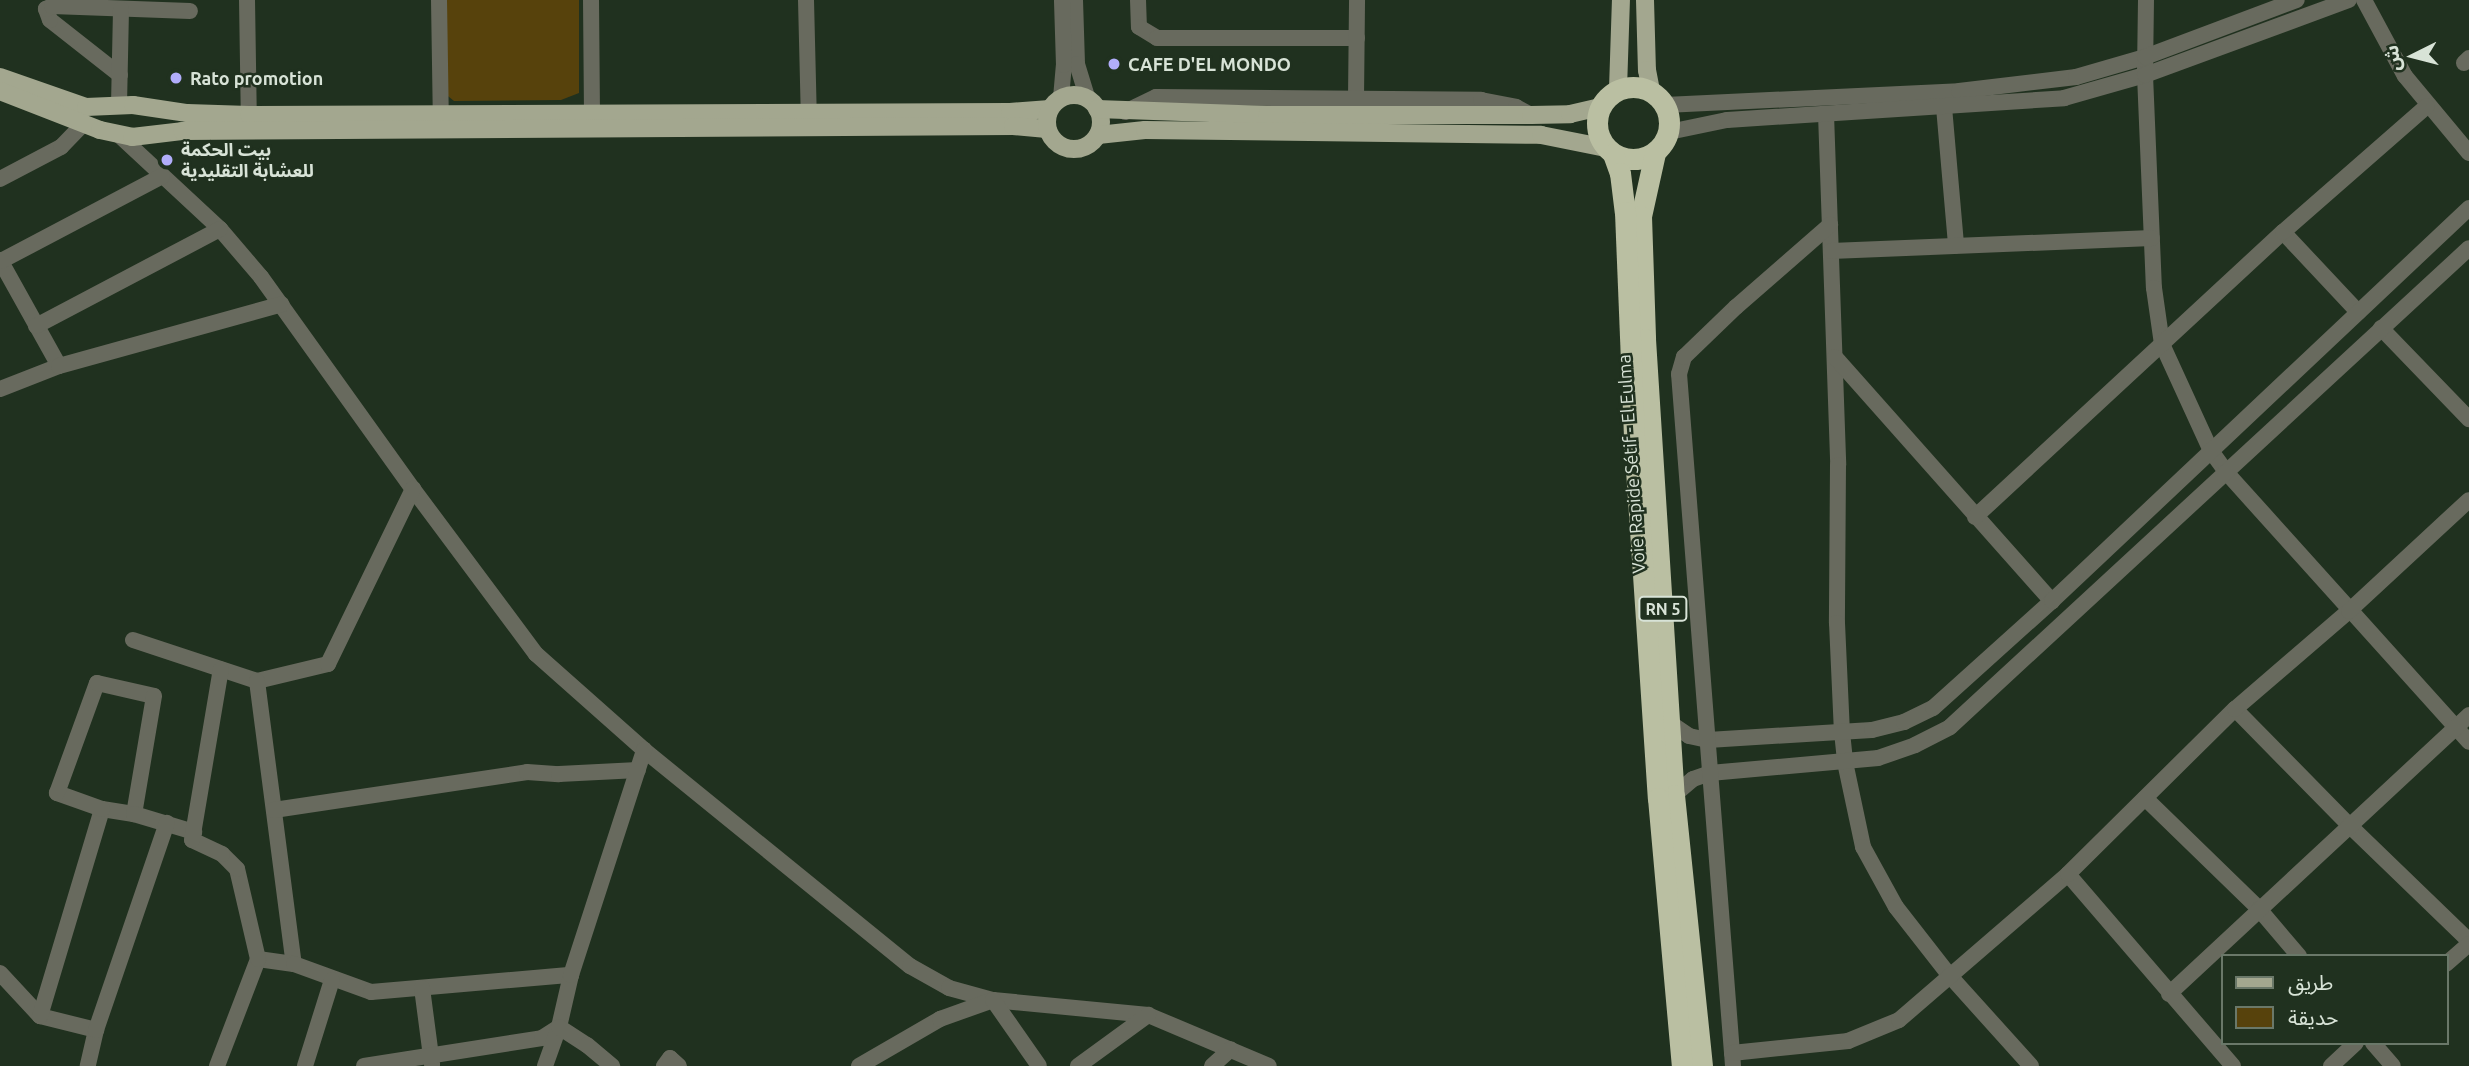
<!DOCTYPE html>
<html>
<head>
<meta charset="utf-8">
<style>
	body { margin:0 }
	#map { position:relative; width:2469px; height:1066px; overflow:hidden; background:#20311f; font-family:Ubuntu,"Noto Sans Arabic",sans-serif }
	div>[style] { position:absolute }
	.green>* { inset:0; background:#57420c }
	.minor>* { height:16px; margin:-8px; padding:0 8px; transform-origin:8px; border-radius:8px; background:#686a5e }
	.major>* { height:18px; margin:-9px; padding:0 9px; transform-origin:9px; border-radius:9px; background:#a3a78f }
	.major>.ring { margin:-9px; padding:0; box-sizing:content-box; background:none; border:18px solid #a3a78f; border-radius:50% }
	.highway>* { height:21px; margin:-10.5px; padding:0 10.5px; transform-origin:10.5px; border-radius:10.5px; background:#babfa2 }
	.highway>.ring { margin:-10.5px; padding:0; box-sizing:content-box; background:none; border:21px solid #babfa2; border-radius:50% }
	.dots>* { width:19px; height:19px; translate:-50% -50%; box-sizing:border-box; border:4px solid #20311f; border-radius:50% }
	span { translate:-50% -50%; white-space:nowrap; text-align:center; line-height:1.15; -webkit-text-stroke:5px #20311f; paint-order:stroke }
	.shield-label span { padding:2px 5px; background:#20311f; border:2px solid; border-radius:5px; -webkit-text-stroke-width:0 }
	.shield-label { font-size:16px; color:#d8e3d7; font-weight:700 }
	.poi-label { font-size:18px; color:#d8e3d7; font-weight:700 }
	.left { translate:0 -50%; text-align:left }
	.street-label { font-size:18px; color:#d8e3d7 }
	.legend { position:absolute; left:2221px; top:954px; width:228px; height:91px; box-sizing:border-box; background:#20311f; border:2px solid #6a7869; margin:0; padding:9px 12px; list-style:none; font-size:21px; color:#d8e3d7 }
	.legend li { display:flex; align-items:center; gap:14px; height:35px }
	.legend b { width:35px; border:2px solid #6a7869 }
	.north { position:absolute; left:2378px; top:21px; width:70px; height:70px; -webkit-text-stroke:5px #20311f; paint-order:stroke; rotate:264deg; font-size:19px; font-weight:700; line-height:28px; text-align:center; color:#d8e3d7 }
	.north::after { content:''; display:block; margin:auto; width:24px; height:32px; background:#d8e3d7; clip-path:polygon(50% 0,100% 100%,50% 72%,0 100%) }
</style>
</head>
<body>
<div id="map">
	<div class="green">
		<i style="clip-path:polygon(443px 0,579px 0,579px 93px,561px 100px,454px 101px,443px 92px)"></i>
	</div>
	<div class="minor">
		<i style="left:247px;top:0;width:127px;rotate:89.1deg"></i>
		<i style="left:439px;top:0;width:127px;rotate:89.1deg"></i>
		<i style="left:591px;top:0;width:124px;rotate:89.5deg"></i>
		<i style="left:806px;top:0;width:126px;rotate:88.6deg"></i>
		<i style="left:1075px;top:0;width:64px;rotate:88.2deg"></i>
		<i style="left:1077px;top:64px;width:37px;rotate:73deg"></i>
		<i style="left:1138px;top:0;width:27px;rotate:88deg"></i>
		<i style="left:1139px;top:27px;width:21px;rotate:31deg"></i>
		<i style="left:1157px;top:38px;width:200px"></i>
		<i style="left:2146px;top:0;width:75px;rotate:90.8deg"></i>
		<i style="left:2145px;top:75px;width:213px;rotate:87.6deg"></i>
		<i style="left:2154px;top:288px;width:57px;rotate:81.9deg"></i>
		<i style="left:2162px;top:344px;width:118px;rotate:65.4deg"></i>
		<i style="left:2211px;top:451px;width:26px;rotate:54deg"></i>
		<i style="left:2226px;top:472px;width:363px;rotate:48deg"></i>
		<i style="left:2364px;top:0;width:86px;rotate:61.7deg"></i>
		<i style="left:2405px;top:76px;width:100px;rotate:50.3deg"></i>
		<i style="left:2464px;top:63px;width:7px;rotate:-45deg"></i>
		<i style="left:120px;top:75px;width:89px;rotate:-141.8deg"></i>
		<i style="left:50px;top:20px;width:12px;rotate:-110deg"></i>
		<i style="left:46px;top:9px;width:7px;rotate:-27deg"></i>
		<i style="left:52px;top:6px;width:138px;rotate:2.1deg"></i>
		<i style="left:1061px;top:98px;width:33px;rotate:-85deg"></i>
		<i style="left:1064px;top:65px;width:65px;rotate:-91.8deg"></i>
		<i style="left:1356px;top:99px;width:99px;rotate:-89.4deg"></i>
		<i style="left:119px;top:105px;width:96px;rotate:-88.8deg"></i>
		<i style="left:1665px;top:105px;width:294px;rotate:-2.7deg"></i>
		<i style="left:1959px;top:91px;width:118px;rotate:-6.8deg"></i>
		<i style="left:2076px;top:77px;width:72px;rotate:-16.2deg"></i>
		<i style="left:2145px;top:57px;width:162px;rotate:-20.6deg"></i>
		<i style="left:1944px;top:107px;width:139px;rotate:85deg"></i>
		<i style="left:1125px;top:112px;width:34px;rotate:-26deg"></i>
		<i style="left:1156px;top:97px;width:325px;rotate:0.5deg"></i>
		<i style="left:1481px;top:100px;width:36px;rotate:11deg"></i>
		<i style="left:1516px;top:107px;width:17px;rotate:28deg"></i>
		<i style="left:1826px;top:114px;width:351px;rotate:88deg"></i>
		<i style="left:1838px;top:465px;width:158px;rotate:90.4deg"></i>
		<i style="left:1837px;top:623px;width:109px;rotate:87.4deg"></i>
		<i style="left:1842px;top:732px;width:30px;rotate:84deg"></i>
		<i style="left:1845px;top:762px;width:87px;rotate:78deg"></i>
		<i style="left:1863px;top:847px;width:68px;rotate:61.2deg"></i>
		<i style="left:1896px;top:907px;width:88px;rotate:52deg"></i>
		<i style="left:1950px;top:976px;width:121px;rotate:48deg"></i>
		<i style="left:1669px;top:132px;width:59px;rotate:-11.7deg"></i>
		<i style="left:1727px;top:120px;width:338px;rotate:-3.7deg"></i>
		<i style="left:2064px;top:98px;width:84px;rotate:-15.9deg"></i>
		<i style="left:2145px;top:75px;width:217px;rotate:-20.2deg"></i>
		<i style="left:120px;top:136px;width:137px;rotate:42.9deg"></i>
		<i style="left:220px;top:229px;width:63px;rotate:49.5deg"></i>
		<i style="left:261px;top:277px;width:261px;rotate:54.4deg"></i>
		<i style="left:413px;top:489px;width:206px;rotate:53.3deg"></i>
		<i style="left:536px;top:654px;width:144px;rotate:41.6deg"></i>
		<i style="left:644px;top:750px;width:343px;rotate:39.1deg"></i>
		<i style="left:910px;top:966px;width:45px;rotate:29.4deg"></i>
		<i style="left:949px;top:988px;width:46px;rotate:15.3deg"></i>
		<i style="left:993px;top:1000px;width:156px;rotate:5.5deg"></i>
		<i style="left:1148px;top:1015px;width:131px;rotate:22.9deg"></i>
		<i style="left:0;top:179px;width:69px;rotate:-27.7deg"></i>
		<i style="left:61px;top:147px;width:33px;rotate:-46deg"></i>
		<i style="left:2283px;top:232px;width:110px;rotate:46.8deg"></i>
		<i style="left:1831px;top:251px;width:321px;rotate:-2.3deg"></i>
		<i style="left:0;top:260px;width:121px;rotate:60.9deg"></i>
		<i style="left:1px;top:261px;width:182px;rotate:-27.8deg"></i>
		<i style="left:36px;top:326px;width:208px;rotate:-27.8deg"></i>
		<i style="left:2381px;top:328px;width:127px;rotate:46deg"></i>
		<i style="left:1835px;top:357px;width:327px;rotate:48.4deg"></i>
		<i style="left:0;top:389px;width:63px;rotate:-21.3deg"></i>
		<i style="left:59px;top:366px;width:231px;rotate:-15.5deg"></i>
		<i style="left:1975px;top:517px;width:420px;rotate:-42.8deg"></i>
		<i style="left:2283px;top:232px;width:191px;rotate:-41.2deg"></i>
		<i style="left:133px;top:640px;width:131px;rotate:18.3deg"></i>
		<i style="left:257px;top:681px;width:73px;rotate:-13.5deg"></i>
		<i style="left:328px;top:664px;width:195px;rotate:-64.1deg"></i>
		<i style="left:257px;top:681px;width:285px;rotate:82.6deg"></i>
		<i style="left:2235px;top:709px;width:163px;rotate:45.5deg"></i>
		<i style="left:2349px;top:825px;width:167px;rotate:44deg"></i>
		<i style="left:1670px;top:723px;width:23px;rotate:34deg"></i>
		<i style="left:1689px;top:736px;width:19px;rotate:12deg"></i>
		<i style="left:1708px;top:740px;width:164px;rotate:-3.5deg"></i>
		<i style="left:1872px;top:730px;width:33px;rotate:-14deg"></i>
		<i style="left:1904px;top:722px;width:32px;rotate:-26deg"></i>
		<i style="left:1933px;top:708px;width:160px;rotate:-42deg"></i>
		<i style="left:2052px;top:601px;width:573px;rotate:-43.3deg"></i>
		<i style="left:1674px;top:795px;width:25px;rotate:-40deg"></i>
		<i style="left:1693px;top:779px;width:18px;rotate:-19deg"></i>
		<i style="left:1710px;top:773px;width:169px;rotate:-5.1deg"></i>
		<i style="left:1878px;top:758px;width:39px;rotate:-19deg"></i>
		<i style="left:1915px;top:745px;width:39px;rotate:-27deg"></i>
		<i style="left:1950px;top:727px;width:706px;rotate:-42.7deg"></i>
		<i style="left:2145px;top:798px;width:159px;rotate:44.2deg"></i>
		<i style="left:2259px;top:909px;width:62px;rotate:49.6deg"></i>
		<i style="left:102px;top:809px;width:32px;rotate:9deg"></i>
		<i style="left:274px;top:810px;width:256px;rotate:-8.5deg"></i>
		<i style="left:527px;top:772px;width:32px;rotate:4deg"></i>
		<i style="left:559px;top:774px;width:79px;rotate:-2.9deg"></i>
		<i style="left:258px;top:959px;width:36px;rotate:8deg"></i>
		<i style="left:294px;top:964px;width:82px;rotate:20deg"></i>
		<i style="left:371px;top:992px;width:201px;rotate:-4.9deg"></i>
		<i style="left:2446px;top:964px;width:30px;rotate:-41deg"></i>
		<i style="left:0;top:973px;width:59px;rotate:47.1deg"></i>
		<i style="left:40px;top:1016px;width:58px;rotate:14deg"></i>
		<i style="left:96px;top:1030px;width:37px;rotate:103deg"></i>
		<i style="left:422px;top:988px;width:77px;rotate:82.5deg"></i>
		<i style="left:2169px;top:994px;width:410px;rotate:-42.9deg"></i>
		<i style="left:40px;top:1016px;width:216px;rotate:-73.3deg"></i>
		<i style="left:102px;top:809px;width:48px;rotate:-160.4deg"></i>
		<i style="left:57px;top:793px;width:117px;rotate:-70deg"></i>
		<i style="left:97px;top:683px;width:58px;rotate:12.8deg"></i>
		<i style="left:154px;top:696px;width:120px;rotate:99.6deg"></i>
		<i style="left:134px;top:814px;width:63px;rotate:16.7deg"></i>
		<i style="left:96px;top:1030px;width:219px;rotate:-71.1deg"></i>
		<i style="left:2373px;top:1043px;width:30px;rotate:49deg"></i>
		<i style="left:1732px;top:1053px;width:681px;rotate:-94.46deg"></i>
		<i style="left:1679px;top:374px;width:18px;rotate:-74deg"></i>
		<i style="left:1684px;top:357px;width:72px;rotate:-43.9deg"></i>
		<i style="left:1736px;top:307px;width:125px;rotate:-41.1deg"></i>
		<i style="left:217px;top:1066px;width:115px;rotate:-69deg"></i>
		<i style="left:258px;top:959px;width:92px;rotate:-103.1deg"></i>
		<i style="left:237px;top:869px;width:21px;rotate:-135deg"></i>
		<i style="left:222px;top:854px;width:33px;rotate:-155deg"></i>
		<i style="left:192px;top:840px;width:173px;rotate:-80.4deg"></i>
		<i style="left:305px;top:1066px;width:90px;rotate:-72.6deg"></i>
		<i style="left:364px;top:1066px;width:180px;rotate:-8.9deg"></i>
		<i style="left:542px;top:1038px;width:20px;rotate:-33deg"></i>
		<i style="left:559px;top:1027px;width:53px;rotate:-77deg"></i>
		<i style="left:571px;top:975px;width:237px;rotate:-72deg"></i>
		<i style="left:545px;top:1066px;width:41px;rotate:-70.3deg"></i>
		<i style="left:559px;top:1027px;width:33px;rotate:33deg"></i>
		<i style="left:587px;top:1045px;width:33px;rotate:40deg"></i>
		<i style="left:664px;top:1066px;width:10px;rotate:-53deg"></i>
		<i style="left:670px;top:1058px;width:12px;rotate:42deg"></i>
		<i style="left:859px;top:1066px;width:94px;rotate:-30.1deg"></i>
		<i style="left:940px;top:1019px;width:56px;rotate:-19.7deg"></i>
		<i style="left:993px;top:1000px;width:80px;rotate:55.1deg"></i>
		<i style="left:1078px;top:1066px;width:87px;rotate:-36.1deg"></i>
		<i style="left:1212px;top:1066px;width:25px;rotate:-42deg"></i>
		<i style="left:1733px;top:1066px;width:13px;rotate:-94deg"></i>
		<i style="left:1732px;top:1053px;width:117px;rotate:-5.9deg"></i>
		<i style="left:1848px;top:1041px;width:55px;rotate:-22.4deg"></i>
		<i style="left:1899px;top:1020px;width:223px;rotate:-40.8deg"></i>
		<i style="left:2233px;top:1066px;width:253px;rotate:-130.7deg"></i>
		<i style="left:2068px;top:874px;width:235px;rotate:-44.7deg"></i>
		<i style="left:2235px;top:709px;width:150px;rotate:-40.7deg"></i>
		<i style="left:2349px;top:611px;width:163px;rotate:-42.8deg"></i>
		<i style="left:2331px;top:1066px;width:34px;rotate:-43deg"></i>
	</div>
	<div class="major">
		<i style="left:1645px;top:0;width:70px;rotate:88.4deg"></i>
		<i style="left:1647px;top:70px;width:21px;rotate:79deg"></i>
		<i style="left:0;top:77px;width:91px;rotate:19.2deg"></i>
		<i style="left:86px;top:107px;width:47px;rotate:-2.4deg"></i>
		<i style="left:133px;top:105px;width:55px;rotate:8.4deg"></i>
		<i style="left:187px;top:113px;width:62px;rotate:1.8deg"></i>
		<i style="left:249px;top:115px;width:761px;rotate:-0.23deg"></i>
		<i style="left:1010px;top:112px;width:40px;rotate:-4.3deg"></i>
		<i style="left:1618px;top:89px;width:89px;rotate:-88.1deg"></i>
		<i style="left:0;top:91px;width:107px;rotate:21.3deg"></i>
		<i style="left:100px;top:130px;width:33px;rotate:12deg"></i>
		<i style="left:132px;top:137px;width:50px;rotate:-6.8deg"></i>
		<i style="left:182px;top:131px;width:831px;rotate:-0.34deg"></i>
		<i style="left:1013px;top:126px;width:34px;rotate:5deg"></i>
		<i class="ring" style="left:1047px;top:95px;width:36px;height:36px"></i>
		<i style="left:1097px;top:109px;width:170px;rotate:2deg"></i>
		<i style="left:1267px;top:115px;width:264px"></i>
		<i style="left:1531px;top:115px;width:39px;rotate:-1deg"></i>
		<i style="left:1570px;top:114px;width:31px;rotate:-13deg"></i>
		<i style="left:1098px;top:135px;width:47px;rotate:-6.1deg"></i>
		<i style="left:1145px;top:130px;width:396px;rotate:0.7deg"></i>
		<i style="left:1541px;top:135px;width:66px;rotate:11.3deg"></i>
	</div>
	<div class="highway">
		<i class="ring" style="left:1597px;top:87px;width:51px;height:51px"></i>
		<i style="left:1655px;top:153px;width:65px;rotate:102.5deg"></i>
		<i style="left:1641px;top:216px;width:123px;rotate:88.1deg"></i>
		<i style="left:1645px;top:339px;width:457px;rotate:86.4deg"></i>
		<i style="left:1674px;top:795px;width:272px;rotate:84.1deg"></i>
		<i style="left:1613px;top:154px;width:20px;rotate:70deg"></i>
		<i style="left:1620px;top:173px;width:39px;rotate:83deg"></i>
		<i style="left:1625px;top:212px;width:227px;rotate:87.7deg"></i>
		<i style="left:1634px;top:439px;width:360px;rotate:86.2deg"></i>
		<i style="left:1658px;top:798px;width:269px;rotate:84.9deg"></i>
	</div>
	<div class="dots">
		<i style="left:1114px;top:64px;background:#b1adfa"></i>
		<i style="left:176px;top:78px;background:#b1adfa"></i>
		<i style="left:167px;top:160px;background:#b1adfa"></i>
	</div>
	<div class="shield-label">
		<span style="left:1663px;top:609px">RN 5</span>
	</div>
	<div class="poi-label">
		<span class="left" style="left:1128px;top:64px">CAFE D'EL MONDO</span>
		<span class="left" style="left:190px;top:78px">Rato promotion</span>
		<span class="left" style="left:181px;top:160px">بيت الحكمة<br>للعشابة التقليدية</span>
	</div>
	<div class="street-label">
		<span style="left:1631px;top:464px;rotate:-94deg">Voie Rapide Sétif - El Eulma</span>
	</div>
	<ul class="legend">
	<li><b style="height:9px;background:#a3a78f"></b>طريق</li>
	<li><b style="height:19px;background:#57420c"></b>حديقة</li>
	</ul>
	<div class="north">ش</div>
</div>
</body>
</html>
